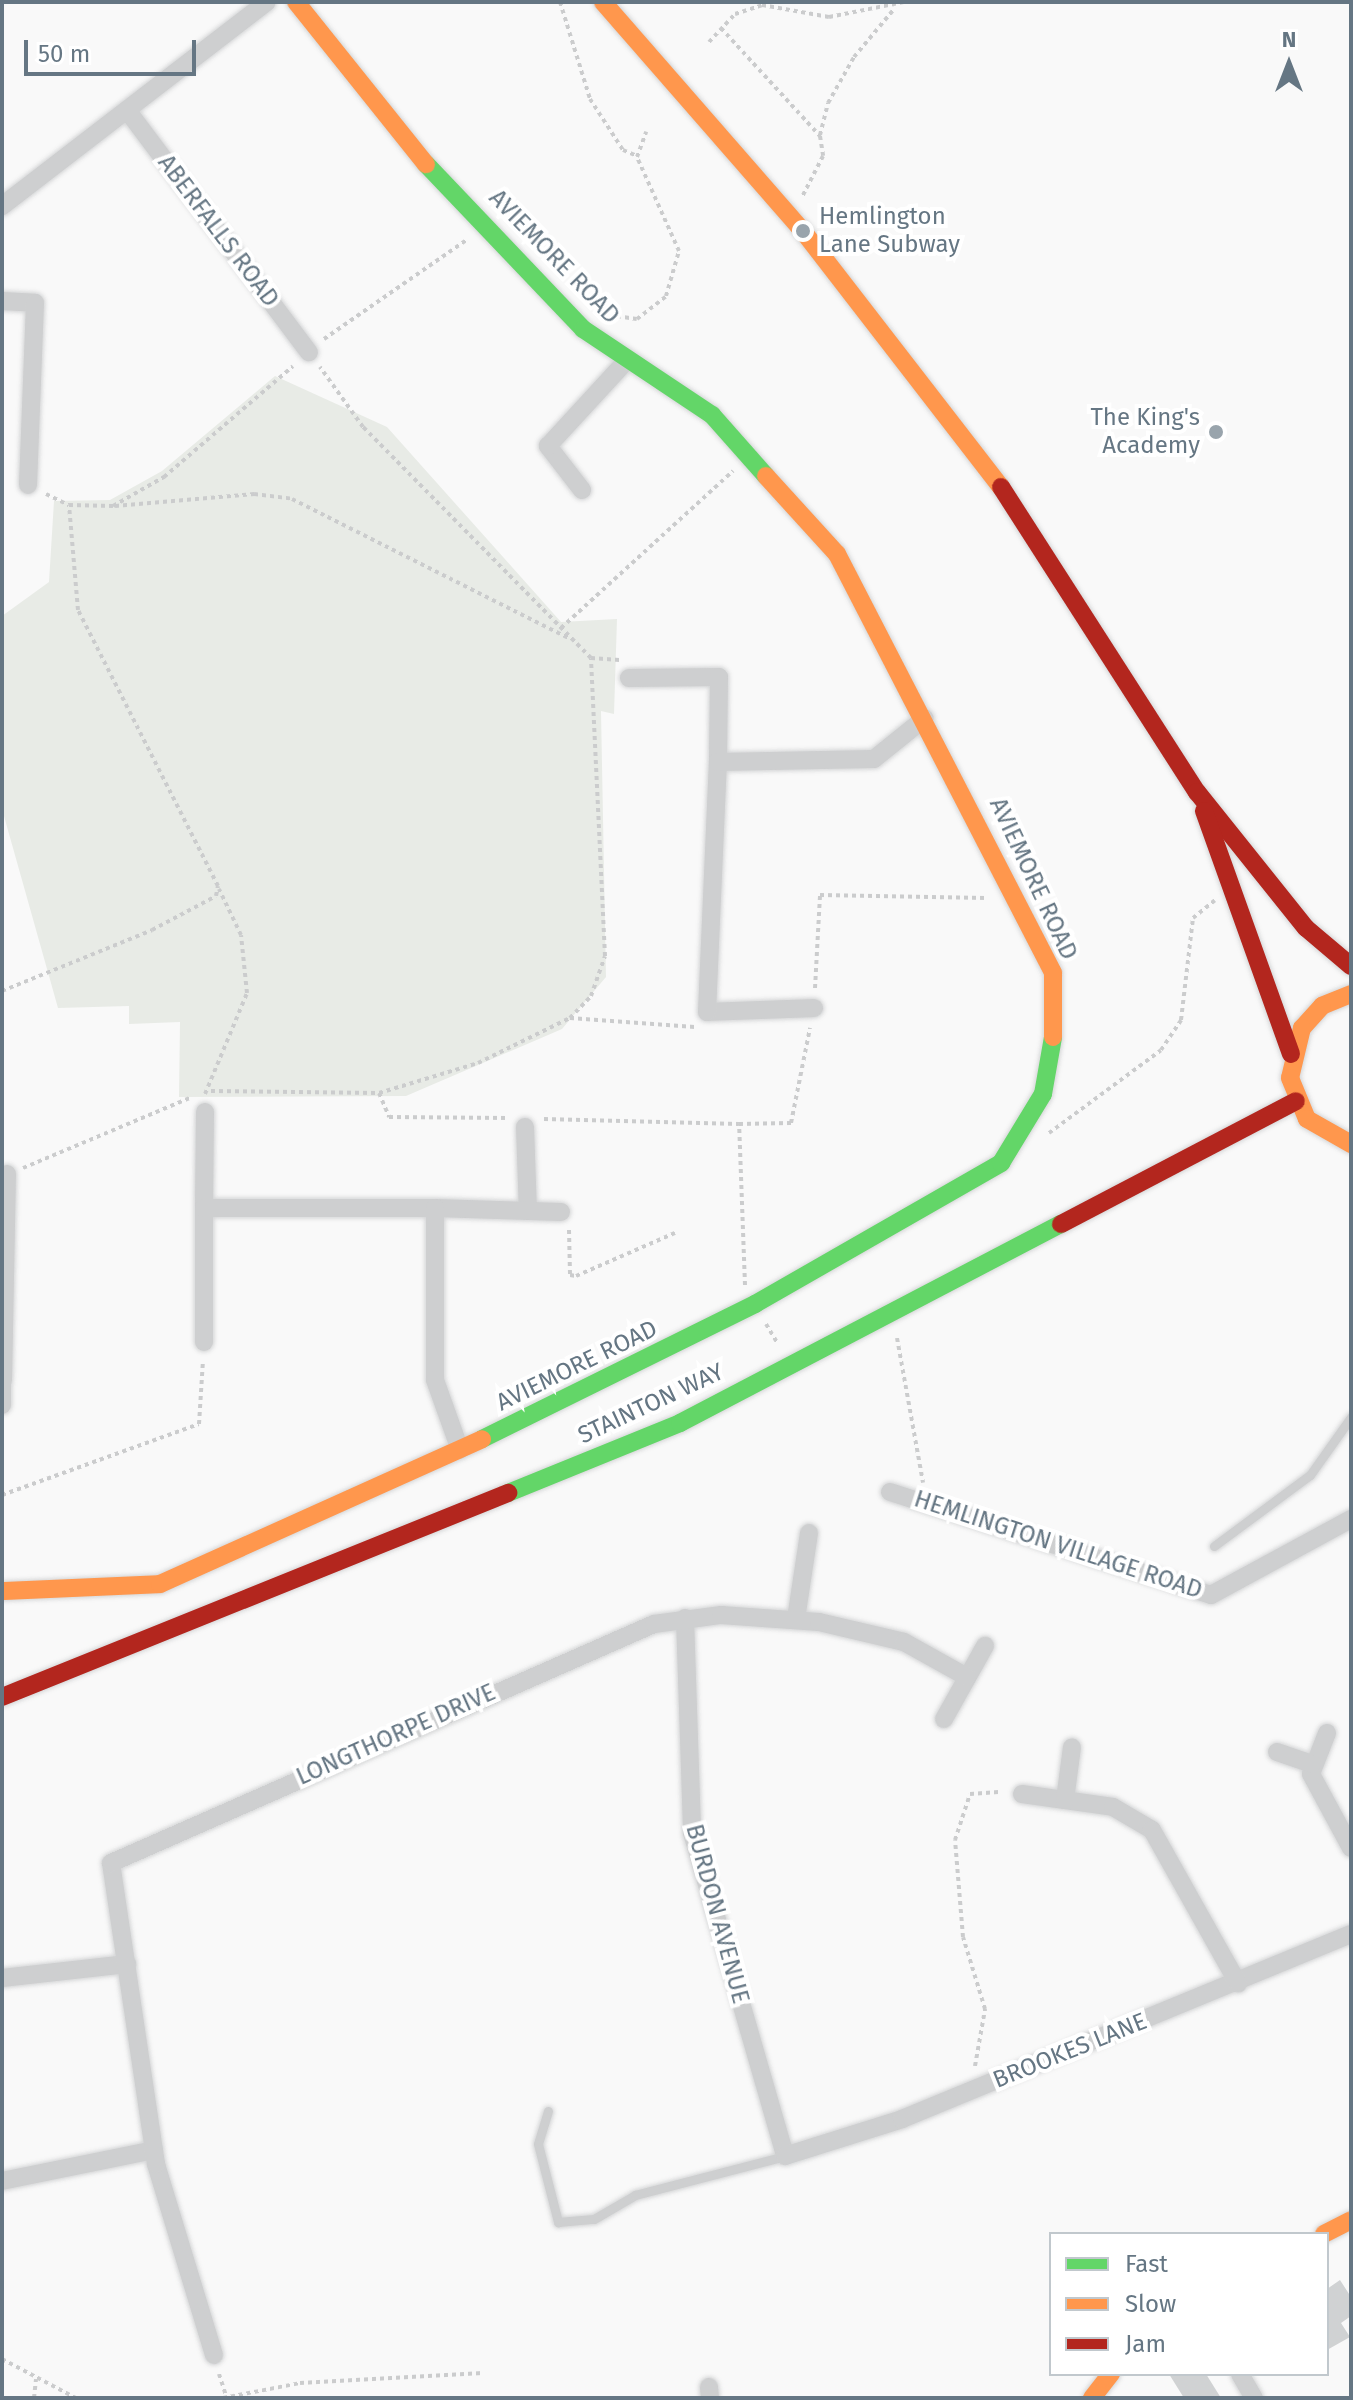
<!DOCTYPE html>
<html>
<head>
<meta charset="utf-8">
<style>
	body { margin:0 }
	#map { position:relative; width:1353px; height:2400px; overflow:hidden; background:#f9f9f9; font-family:"Fira Sans",sans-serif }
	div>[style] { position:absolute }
	.green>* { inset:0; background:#e8ebe6 }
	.building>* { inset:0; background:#d0d2d3 }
	.path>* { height:4px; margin-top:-2px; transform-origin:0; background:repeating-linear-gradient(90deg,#cbcccd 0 4px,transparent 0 8px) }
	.roads { filter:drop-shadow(0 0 2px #d5d6d7) drop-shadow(0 0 2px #d5d6d7) }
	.lane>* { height:9px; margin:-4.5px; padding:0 4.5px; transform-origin:4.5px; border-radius:4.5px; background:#cecfd0 }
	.street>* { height:18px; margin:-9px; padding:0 9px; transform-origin:9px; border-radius:9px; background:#cecfd0 }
	.fast>* { height:18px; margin:-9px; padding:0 9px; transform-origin:9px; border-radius:9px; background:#63d668 }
	.slow>* { height:18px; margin:-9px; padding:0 9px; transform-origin:9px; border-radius:9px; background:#ff974d }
	.jam>* { height:18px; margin:-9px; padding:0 9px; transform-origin:9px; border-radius:9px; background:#b3261e }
	.dots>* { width:22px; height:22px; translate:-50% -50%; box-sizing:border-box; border:4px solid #fff; border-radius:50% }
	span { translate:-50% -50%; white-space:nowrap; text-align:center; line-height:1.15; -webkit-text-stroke:8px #fff; paint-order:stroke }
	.poi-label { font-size:24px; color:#657683 }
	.left { translate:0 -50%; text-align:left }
	.right { translate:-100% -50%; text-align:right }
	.street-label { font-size:24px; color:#657683 }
	.frame { position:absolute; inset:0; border:4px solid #657683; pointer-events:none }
	.legend { position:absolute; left:1049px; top:2232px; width:280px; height:144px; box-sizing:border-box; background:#fff; border:2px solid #c1c8cd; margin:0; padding:10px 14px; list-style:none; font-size:24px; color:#657683 }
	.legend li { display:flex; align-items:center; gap:16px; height:40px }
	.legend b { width:40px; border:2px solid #c1c8cd }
	.north { position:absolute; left:1249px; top:24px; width:80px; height:80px; -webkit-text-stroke:6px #fff; paint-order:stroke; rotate:0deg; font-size:22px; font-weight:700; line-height:32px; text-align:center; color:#657683 }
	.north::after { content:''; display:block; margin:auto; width:28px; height:36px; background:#657683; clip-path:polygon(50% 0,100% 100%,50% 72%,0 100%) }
	.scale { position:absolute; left:24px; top:40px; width:172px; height:36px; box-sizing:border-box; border:4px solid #657683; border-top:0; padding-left:10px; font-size:24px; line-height:28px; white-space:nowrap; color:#657683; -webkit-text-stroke:6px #fff; paint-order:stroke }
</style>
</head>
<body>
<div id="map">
	<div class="green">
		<i style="clip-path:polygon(275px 376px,387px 427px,561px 622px,617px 619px,614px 714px,601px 711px,606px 977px,562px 1029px,406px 1096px,179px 1097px,180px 1022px,129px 1024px,129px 1006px,58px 1008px,2px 809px,2px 616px,49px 582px,54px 501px,110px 500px,162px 471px)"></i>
	</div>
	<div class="building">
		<i style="clip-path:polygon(1340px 2280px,1351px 2297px,1351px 2316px,1341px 2323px,1350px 2337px,1327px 2350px,1327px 2289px)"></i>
		<i style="clip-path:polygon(1169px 2374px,1206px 2374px,1221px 2398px,1184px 2398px)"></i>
	</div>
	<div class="path">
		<i style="left:560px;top:2px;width:102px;rotate:72.8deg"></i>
		<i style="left:590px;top:99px;width:61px;rotate:57.1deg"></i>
		<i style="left:623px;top:150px;width:15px;rotate:23deg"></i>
		<i style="left:721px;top:28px;width:147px;rotate:47.5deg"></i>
		<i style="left:820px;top:136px;width:20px;rotate:81deg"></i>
		<i style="left:823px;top:156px;width:46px;rotate:117.1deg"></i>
		<i style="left:709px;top:42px;width:38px;rotate:-47deg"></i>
		<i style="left:735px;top:14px;width:28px;rotate:-18deg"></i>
		<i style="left:762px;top:5px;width:68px;rotate:10.2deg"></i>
		<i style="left:829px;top:17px;width:76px;rotate:-11.3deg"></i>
		<i style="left:820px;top:135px;width:33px;rotate:-76deg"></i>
		<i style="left:828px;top:103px;width:53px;rotate:-60.5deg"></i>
		<i style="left:854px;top:57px;width:64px;rotate:-50.1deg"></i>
		<i style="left:609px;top:315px;width:28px;rotate:8deg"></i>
		<i style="left:637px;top:319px;width:37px;rotate:-38deg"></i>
		<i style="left:666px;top:296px;width:47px;rotate:-73.9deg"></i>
		<i style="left:679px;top:251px;width:103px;rotate:-114.1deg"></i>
		<i style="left:637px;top:157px;width:27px;rotate:-70deg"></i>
		<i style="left:324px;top:339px;width:175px;rotate:-34.8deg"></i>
		<i style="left:46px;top:494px;width:25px;rotate:26deg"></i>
		<i style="left:69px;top:505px;width:44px;rotate:1.3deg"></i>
		<i style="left:113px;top:506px;width:59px;rotate:-29.6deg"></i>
		<i style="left:164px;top:477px;width:170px;rotate:-40.7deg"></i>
		<i style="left:115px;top:506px;width:140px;rotate:-4.9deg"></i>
		<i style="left:254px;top:494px;width:38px;rotate:7deg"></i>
		<i style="left:292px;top:499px;width:311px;rotate:26.7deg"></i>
		<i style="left:561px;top:628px;width:233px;rotate:-42.4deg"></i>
		<i style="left:591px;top:658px;width:32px;rotate:4deg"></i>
		<i style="left:815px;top:988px;width:93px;rotate:-86.9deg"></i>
		<i style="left:820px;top:895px;width:166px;rotate:1deg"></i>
		<i style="left:2px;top:991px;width:162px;rotate:-22.1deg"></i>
		<i style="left:152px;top:930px;width:72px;rotate:-28deg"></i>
		<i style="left:216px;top:896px;width:10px;rotate:-79deg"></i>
		<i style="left:218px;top:886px;width:309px;rotate:-116.9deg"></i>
		<i style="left:78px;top:610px;width:105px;rotate:-94.9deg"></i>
		<i style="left:570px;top:1018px;width:125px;rotate:4.1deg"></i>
		<i style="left:211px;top:1091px;width:168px;rotate:0.7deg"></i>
		<i style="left:379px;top:1093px;width:103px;rotate:-16.9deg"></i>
		<i style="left:478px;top:1063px;width:102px;rotate:-26.1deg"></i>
		<i style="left:570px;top:1018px;width:30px;rotate:-46deg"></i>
		<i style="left:591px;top:996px;width:42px;rotate:-70.7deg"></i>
		<i style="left:605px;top:956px;width:298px;rotate:-92.7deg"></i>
		<i style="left:591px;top:658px;width:325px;rotate:-134.6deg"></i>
		<i style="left:363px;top:427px;width:74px;rotate:-125.6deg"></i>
		<i style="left:379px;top:1093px;width:26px;rotate:67deg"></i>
		<i style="left:389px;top:1117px;width:119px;rotate:0.5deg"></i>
		<i style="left:205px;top:1094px;width:109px;rotate:-67.4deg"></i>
		<i style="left:247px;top:993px;width:58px;rotate:-95.9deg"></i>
		<i style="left:241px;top:935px;width:51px;rotate:-115.6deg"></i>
		<i style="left:544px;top:1119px;width:195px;rotate:1.5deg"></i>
		<i style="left:1049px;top:1133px;width:139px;rotate:-36.5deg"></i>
		<i style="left:1161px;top:1050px;width:36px;rotate:-56deg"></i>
		<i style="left:1181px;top:1020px;width:103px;rotate:-83.3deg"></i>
		<i style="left:1193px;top:918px;width:28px;rotate:-39deg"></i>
		<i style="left:23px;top:1168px;width:183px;rotate:-22.8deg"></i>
		<i style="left:569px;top:1230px;width:45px;rotate:88.7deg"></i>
		<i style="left:570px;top:1275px;width:6px;rotate:9deg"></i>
		<i style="left:576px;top:1276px;width:108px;rotate:-23.5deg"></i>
		<i style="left:745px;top:1285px;width:161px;rotate:-92.1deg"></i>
		<i style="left:739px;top:1124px;width:52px;rotate:-1.1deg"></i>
		<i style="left:791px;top:1123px;width:97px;rotate:-78.7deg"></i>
		<i style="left:766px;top:1324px;width:23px;rotate:59deg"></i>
		<i style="left:897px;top:1338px;width:147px;rotate:79.8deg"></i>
		<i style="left:2px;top:1495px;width:209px;rotate:-19.8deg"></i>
		<i style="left:199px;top:1424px;width:64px;rotate:-86.4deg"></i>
		<i style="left:975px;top:2066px;width:58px;rotate:-80deg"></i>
		<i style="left:985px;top:2009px;width:75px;rotate:-107deg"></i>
		<i style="left:963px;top:1937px;width:97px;rotate:-94.7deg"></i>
		<i style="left:955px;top:1840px;width:48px;rotate:-71.9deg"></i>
		<i style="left:970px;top:1794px;width:32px;rotate:-4deg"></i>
		<i style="left:2px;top:2359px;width:84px;rotate:27.8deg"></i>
		<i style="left:219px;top:2374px;width:25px;rotate:72deg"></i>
		<i style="left:34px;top:2398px;width:19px;rotate:-84deg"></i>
		<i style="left:223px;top:2398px;width:78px;rotate:-11deg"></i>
		<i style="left:300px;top:2383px;width:183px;rotate:-3.1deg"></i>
	</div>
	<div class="roads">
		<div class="lane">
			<i style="left:1214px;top:1546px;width:119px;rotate:-36.5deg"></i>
			<i style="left:1310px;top:1475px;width:71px;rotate:-54.7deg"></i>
			<i style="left:548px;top:2111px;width:34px;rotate:107deg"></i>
			<i style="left:538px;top:2144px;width:81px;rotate:75.6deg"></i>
			<i style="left:558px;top:2222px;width:36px;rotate:-5deg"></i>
			<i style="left:594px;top:2219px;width:48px;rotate:-30.3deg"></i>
			<i style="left:635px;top:2195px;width:155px;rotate:-14.6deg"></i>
		</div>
		<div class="street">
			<i style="left:127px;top:110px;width:303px;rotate:53.1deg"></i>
			<i style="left:2px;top:206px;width:334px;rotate:-37.6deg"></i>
			<i style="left:2px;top:301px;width:33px;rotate:3deg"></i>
			<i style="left:35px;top:303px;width:182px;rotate:92.2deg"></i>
			<i style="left:582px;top:490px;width:56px;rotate:-127.7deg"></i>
			<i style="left:548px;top:446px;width:117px;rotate:-47.4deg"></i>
			<i style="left:629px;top:678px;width:90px;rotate:-0.6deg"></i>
			<i style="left:719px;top:677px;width:85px;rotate:90.7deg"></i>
			<i style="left:814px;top:1008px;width:107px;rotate:177.9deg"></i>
			<i style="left:707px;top:1012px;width:250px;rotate:-87.5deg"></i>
			<i style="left:718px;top:762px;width:156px;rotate:-1.1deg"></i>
			<i style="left:874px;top:759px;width:65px;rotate:-38.8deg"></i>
			<i style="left:525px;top:1127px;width:84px;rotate:88deg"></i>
			<i style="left:204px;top:1208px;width:96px;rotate:-89.4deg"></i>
			<i style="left:435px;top:1208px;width:126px;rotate:1.8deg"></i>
			<i style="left:204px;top:1342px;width:134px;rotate:-90deg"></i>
			<i style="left:204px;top:1208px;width:231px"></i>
			<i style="left:435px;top:1208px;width:172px;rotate:90deg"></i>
			<i style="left:435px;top:1380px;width:74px;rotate:70.3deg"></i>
			<i style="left:2px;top:1380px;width:25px;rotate:90deg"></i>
			<i style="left:3px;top:1380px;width:206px;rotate:-88.9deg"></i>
			<i style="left:890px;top:1492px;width:337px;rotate:17.8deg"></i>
			<i style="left:1211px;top:1595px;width:159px;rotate:-28.5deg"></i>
			<i style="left:685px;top:1618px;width:215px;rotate:88.1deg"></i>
			<i style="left:692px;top:1833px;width:336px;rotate:73.9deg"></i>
			<i style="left:785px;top:2156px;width:123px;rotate:-17.5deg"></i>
			<i style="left:902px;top:2119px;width:486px;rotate:-22.4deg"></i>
			<i style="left:796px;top:1619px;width:87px;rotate:-81.4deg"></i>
			<i style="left:944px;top:1719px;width:84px;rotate:-60.7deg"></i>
			<i style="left:1327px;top:1733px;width:44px;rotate:111.3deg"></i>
			<i style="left:1311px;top:1774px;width:84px;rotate:61.6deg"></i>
			<i style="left:1277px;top:1752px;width:37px;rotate:19deg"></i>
			<i style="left:1022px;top:1794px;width:92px;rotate:8.1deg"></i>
			<i style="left:1113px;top:1807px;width:45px;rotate:30.5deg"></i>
			<i style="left:1152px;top:1830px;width:176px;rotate:60.7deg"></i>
			<i style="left:1065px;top:1800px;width:53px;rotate:-82.5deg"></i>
			<i style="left:2px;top:1978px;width:126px;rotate:-6.4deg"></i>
			<i style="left:2px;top:2181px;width:155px;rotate:-11.5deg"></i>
			<i style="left:214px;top:2355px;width:200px;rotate:-106.9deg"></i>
			<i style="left:156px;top:2164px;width:304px;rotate:-98.5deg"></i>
			<i style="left:111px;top:1863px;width:593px;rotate:-23.76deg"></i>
			<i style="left:654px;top:1624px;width:68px;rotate:-7.7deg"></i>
			<i style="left:721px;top:1615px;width:98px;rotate:4.1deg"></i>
			<i style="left:819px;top:1622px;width:87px;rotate:13.2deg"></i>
			<i style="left:904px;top:1642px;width:72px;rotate:29.1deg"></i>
			<i style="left:1240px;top:2374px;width:28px;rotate:60deg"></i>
			<i style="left:709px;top:2387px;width:11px;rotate:85deg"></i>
		</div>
		<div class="fast">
			<i style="left:426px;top:164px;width:228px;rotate:46.4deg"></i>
			<i style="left:583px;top:329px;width:155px;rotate:33.7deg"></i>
			<i style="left:712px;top:415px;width:81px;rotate:48.5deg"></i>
			<i style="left:482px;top:1439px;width:305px;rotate:-26.3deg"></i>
			<i style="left:755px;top:1304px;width:284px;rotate:-29.8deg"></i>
			<i style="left:1001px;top:1163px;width:81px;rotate:-58.7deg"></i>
			<i style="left:1043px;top:1094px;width:58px;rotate:-80deg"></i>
			<i style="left:508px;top:1493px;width:186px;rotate:-22.1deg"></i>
			<i style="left:680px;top:1423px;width:430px;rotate:-27.6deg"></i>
		</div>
		<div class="slow">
			<i style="left:296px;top:2px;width:208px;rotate:51.3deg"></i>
			<i style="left:603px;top:2px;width:304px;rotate:48.9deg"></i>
			<i style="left:803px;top:231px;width:324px;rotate:52.3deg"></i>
			<i style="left:766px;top:476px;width:105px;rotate:47.7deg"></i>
			<i style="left:837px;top:554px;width:471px;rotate:62.7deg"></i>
			<i style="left:1053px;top:973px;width:64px;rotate:90deg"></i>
			<i style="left:1351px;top:994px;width:31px;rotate:158deg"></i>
			<i style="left:1322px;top:1006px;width:30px;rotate:132deg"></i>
			<i style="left:1302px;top:1028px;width:51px;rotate:103.5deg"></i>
			<i style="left:1290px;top:1078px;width:44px;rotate:67.5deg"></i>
			<i style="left:1307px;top:1119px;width:51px;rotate:29.6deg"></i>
			<i style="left:2px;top:1591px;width:158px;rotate:-2.5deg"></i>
			<i style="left:160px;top:1584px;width:353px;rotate:-24.2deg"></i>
			<i style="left:1324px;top:2234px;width:30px;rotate:-27deg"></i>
			<i style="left:1092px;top:2398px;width:31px;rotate:-52deg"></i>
		</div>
		<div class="jam">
			<i style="left:1001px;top:487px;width:363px;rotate:57.3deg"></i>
			<i style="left:1197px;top:792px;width:174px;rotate:51.3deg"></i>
			<i style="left:1306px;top:928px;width:59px;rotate:40.2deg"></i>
			<i style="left:1204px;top:811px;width:258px;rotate:70.3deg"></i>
			<i style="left:1061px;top:1224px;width:265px;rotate:-27.6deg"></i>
			<i style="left:2px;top:1697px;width:546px;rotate:-21.96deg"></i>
		</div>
	</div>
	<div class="dots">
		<i style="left:803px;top:231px;background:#99a4ac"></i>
		<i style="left:1216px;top:432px;background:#99a4ac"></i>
	</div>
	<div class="poi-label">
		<span class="left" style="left:819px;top:231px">Hemlington<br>Lane Subway</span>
		<span class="right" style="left:1200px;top:432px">The King's<br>Academy</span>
	</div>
	<div class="street-label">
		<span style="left:218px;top:231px;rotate:53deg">ABERFALLS ROAD</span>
		<span style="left:554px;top:257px;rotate:46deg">AVIEMORE ROAD</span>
		<span style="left:1033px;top:879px;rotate:65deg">AVIEMORE ROAD</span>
		<span style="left:577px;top:1366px;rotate:-26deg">AVIEMORE ROAD</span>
		<span style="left:651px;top:1404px;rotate:-25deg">STAINTON WAY</span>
		<span style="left:1058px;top:1545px;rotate:18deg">HEMLINGTON VILLAGE ROAD</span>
		<span style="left:396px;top:1735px;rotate:-24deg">LONGTHORPE DRIVE</span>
		<span style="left:717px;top:1914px;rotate:75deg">BURDON AVENUE</span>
		<span style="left:1070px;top:2051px;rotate:-22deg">BROOKES LANE</span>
	</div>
	<div class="frame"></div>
	<ul class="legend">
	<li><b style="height:10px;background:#63d668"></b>Fast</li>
	<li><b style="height:10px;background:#ff974d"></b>Slow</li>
	<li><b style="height:10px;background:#b3261e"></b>Jam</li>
	</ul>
	<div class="north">N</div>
	<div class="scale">50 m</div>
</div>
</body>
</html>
